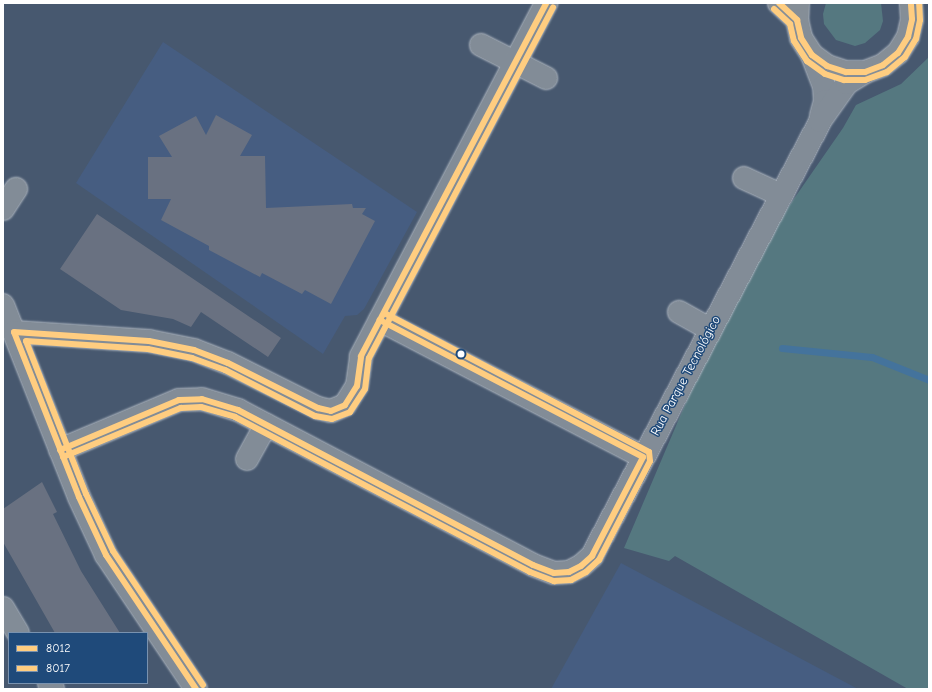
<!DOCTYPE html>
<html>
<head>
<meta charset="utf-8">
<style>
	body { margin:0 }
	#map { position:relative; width:932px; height:692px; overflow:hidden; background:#47586f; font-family:"Comic Neue",sans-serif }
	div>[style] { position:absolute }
	.built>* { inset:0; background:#465d81 }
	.green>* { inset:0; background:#557880 }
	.stream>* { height:7px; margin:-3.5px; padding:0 3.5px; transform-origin:3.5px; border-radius:3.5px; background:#44739c }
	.building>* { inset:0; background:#697181 }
	.roads { filter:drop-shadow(0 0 1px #acb4be) drop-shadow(0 0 1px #acb4be) }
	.minor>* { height:22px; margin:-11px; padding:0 11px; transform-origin:11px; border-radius:11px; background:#828c97 }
	.major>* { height:22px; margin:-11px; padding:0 11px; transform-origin:11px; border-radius:11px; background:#858e97 }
	.bus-1>* { height:6px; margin:-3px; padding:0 3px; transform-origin:3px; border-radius:3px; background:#ffcd80 }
	.bus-2>* { height:6px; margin:-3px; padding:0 3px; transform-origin:3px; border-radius:3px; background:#ffcd80 }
	.dots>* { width:11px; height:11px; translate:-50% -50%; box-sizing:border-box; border:2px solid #1f4a7a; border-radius:50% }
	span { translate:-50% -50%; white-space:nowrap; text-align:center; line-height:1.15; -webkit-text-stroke:3px #1f4a7a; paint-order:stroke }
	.street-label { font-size:13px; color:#fff }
	.frame { position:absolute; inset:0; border:4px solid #fff; pointer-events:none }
	.legend { position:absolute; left:8px; top:632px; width:140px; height:52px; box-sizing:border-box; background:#1f4a7a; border:1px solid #7992af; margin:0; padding:5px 7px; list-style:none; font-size:12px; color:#fff }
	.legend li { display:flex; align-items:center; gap:8px; height:20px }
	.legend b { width:20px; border:1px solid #7992af }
</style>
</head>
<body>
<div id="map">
	<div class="built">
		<i style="clip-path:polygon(163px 42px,417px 212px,364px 309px,357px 315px,345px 316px,323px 354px,76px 183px)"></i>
		<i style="clip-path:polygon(621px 563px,858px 689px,551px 689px)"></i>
	</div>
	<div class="green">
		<i style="clip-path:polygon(826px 3px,881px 3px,883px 21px,880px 30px,865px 43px,855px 46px,836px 40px,824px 24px,823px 14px)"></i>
		<i style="clip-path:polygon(929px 57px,929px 689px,908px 689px,675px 556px,669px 561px,624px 548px,721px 320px,773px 229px,843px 128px,856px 105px,901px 84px)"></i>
	</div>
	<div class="stream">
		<i style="left:782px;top:348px;width:90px;rotate:5.7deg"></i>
		<i style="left:872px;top:357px;width:61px;rotate:22deg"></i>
	</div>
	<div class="building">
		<i style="clip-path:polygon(216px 115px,252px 135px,240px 156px,265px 156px,266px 208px,352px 204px,353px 208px,366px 208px,362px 214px,375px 221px,331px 304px,305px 290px,302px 294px,262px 273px,260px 277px,209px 250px,209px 246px,161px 220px,171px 199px,148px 199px,148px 157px,172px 157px,159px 136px,196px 116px,206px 135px)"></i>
		<i style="clip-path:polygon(97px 214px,281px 338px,268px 357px,201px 312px,191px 327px,173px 319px,121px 310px,60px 269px)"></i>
		<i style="clip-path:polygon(42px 482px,57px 512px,53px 514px,81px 571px,120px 633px,55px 633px,3px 542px,3px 509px)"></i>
	</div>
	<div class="roads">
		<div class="minor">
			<i style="left:481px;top:45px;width:73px;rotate:26.9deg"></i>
			<i style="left:812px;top:55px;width:33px;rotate:69deg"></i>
			<i style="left:824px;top:86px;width:15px;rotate:86deg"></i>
			<i style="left:825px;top:101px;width:16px;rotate:105deg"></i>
			<i style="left:744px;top:178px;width:41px;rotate:24.7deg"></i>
			<i style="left:3px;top:209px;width:24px;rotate:-57deg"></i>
			<i style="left:3px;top:305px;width:206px;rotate:68.4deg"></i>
			<i style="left:79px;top:497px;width:64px;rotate:65deg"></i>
			<i style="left:106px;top:555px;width:161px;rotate:56.1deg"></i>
			<i style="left:679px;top:312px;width:35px;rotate:29deg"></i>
			<i style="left:380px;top:320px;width:297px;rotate:27.5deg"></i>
			<i style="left:14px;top:332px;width:135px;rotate:3.8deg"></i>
			<i style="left:149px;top:341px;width:46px;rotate:11.3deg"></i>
			<i style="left:194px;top:350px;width:36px;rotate:21deg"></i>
			<i style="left:228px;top:363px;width:101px;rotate:26.6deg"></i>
			<i style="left:318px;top:408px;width:13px;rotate:13deg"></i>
			<i style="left:331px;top:411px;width:15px;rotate:-23deg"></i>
			<i style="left:345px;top:405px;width:22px;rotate:-58deg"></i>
			<i style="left:357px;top:386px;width:30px;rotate:-82deg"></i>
			<i style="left:361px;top:356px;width:399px;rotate:-62.3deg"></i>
			<i style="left:60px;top:450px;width:129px;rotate:-22.8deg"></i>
			<i style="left:179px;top:400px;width:23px;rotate:-2deg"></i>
			<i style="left:202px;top:399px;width:38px;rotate:17deg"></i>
			<i style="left:238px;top:410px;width:333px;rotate:27.7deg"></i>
			<i style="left:533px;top:565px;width:22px;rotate:21deg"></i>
			<i style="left:554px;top:573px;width:15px;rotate:-4deg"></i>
			<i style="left:569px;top:572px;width:13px;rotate:-27deg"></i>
			<i style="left:581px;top:566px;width:15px;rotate:-42deg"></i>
			<i style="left:592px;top:556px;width:491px;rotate:-62.3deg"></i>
			<i style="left:820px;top:121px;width:47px;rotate:-54.6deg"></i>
			<i style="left:847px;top:83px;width:21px;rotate:-31deg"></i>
			<i style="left:247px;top:459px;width:39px;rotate:-61deg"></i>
			<i style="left:3px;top:608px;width:29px;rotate:59deg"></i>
			<i style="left:49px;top:683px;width:7px;rotate:56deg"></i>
		</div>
		<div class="major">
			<i style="left:779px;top:3px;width:25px;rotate:43deg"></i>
			<i style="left:798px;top:3px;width:17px;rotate:93deg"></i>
			<i style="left:797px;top:20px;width:18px;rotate:77deg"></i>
			<i style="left:801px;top:38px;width:20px;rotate:57deg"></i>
			<i style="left:812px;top:55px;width:19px;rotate:36deg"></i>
			<i style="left:827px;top:66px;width:20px;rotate:18deg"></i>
			<i style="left:846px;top:72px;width:19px"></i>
			<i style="left:865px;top:72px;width:19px;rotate:-21deg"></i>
			<i style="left:883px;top:65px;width:19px;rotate:-39deg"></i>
			<i style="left:898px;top:53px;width:19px;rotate:-58deg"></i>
			<i style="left:908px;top:37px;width:18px;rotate:-77deg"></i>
			<i style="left:912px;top:19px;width:16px;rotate:-94deg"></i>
		</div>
	</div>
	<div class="bus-1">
		<i style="left:779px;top:3px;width:25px;rotate:43deg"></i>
		<i style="left:797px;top:20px;width:18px;rotate:77deg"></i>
		<i style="left:801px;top:38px;width:20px;rotate:57deg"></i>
		<i style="left:812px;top:55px;width:19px;rotate:36deg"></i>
		<i style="left:827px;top:66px;width:20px;rotate:18deg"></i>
		<i style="left:846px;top:72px;width:19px"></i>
		<i style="left:865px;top:72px;width:19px;rotate:-21deg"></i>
		<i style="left:883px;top:65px;width:19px;rotate:-39deg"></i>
		<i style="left:898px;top:53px;width:19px;rotate:-58deg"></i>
		<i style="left:908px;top:37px;width:18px;rotate:-77deg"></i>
		<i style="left:912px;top:19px;width:16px;rotate:-94deg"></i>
		<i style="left:60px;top:450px;width:129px;rotate:-22.8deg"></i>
		<i style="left:179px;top:400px;width:23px;rotate:-2deg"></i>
		<i style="left:202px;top:399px;width:38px;rotate:17deg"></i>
		<i style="left:238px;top:410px;width:333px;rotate:27.7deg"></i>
		<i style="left:533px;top:565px;width:22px;rotate:21deg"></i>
		<i style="left:554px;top:573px;width:15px;rotate:-4deg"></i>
		<i style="left:569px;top:572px;width:13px;rotate:-27deg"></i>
		<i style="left:581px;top:566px;width:15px;rotate:-42deg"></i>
		<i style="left:592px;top:556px;width:111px;rotate:-62.7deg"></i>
		<i style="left:643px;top:457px;width:297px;rotate:-152.5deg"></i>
		<i style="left:196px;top:689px;width:161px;rotate:-123.9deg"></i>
		<i style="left:106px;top:555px;width:64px;rotate:-115deg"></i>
		<i style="left:79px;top:497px;width:177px;rotate:-111.5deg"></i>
		<i style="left:14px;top:332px;width:135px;rotate:3.8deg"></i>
		<i style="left:149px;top:341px;width:46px;rotate:11.3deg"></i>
		<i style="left:194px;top:350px;width:36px;rotate:21deg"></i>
		<i style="left:228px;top:363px;width:101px;rotate:26.6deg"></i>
		<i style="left:318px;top:408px;width:13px;rotate:13deg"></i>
		<i style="left:331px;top:411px;width:15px;rotate:-23deg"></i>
		<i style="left:345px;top:405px;width:22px;rotate:-58deg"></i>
		<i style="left:357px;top:386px;width:30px;rotate:-82deg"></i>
		<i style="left:361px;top:356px;width:399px;rotate:-62.3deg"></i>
	</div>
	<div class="bus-2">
		<i style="left:774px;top:9px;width:22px;rotate:43deg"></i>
		<i style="left:790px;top:24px;width:17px;rotate:77deg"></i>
		<i style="left:794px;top:41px;width:24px;rotate:57deg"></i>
		<i style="left:807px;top:61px;width:22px;rotate:36deg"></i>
		<i style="left:825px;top:74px;width:20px;rotate:18deg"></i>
		<i style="left:844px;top:80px;width:21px"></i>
		<i style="left:865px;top:80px;width:23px;rotate:-20deg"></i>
		<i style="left:887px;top:72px;width:23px;rotate:-40deg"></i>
		<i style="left:905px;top:57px;width:21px;rotate:-59deg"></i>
		<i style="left:916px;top:39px;width:19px;rotate:-78deg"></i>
		<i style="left:920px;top:20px;width:17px;rotate:-93deg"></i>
		<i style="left:63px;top:457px;width:128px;rotate:-22.6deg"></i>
		<i style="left:181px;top:408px;width:20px;rotate:-3deg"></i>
		<i style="left:201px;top:407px;width:35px;rotate:16deg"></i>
		<i style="left:235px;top:417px;width:333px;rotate:27.7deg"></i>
		<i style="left:530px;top:572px;width:26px;rotate:21deg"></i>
		<i style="left:554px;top:581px;width:17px;rotate:-3deg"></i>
		<i style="left:571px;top:580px;width:17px;rotate:-28deg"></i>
		<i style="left:586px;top:572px;width:18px;rotate:-43deg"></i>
		<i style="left:599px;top:560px;width:111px;rotate:-62.7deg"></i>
		<i style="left:650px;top:461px;width:9px;rotate:-96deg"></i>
		<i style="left:649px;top:452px;width:299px;rotate:-152.3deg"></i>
		<i style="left:203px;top:685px;width:161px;rotate:-123.9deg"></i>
		<i style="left:113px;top:551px;width:63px;rotate:-115.3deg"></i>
		<i style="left:86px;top:494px;width:164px;rotate:-111.4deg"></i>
		<i style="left:26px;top:341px;width:122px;rotate:3.8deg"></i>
		<i style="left:148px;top:349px;width:45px;rotate:11.6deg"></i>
		<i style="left:192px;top:358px;width:35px;rotate:20deg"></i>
		<i style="left:225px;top:370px;width:101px;rotate:27.1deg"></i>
		<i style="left:315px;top:416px;width:17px;rotate:10deg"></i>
		<i style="left:332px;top:419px;width:19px;rotate:-21deg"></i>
		<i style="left:350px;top:412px;width:27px;rotate:-57deg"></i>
		<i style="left:365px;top:389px;width:31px;rotate:-83deg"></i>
		<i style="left:369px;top:358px;width:396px;rotate:-62.3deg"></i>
	</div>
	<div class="dots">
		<i style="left:461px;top:354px;background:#fff"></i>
	</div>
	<div class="street-label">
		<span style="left:686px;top:376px;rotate:-62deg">Rua Parque Tecnológico</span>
	</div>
	<div class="frame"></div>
	<ul class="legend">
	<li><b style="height:5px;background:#ffcd80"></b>8012</li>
	<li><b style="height:5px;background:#ffcd80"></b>8017</li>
	</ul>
</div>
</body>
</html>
